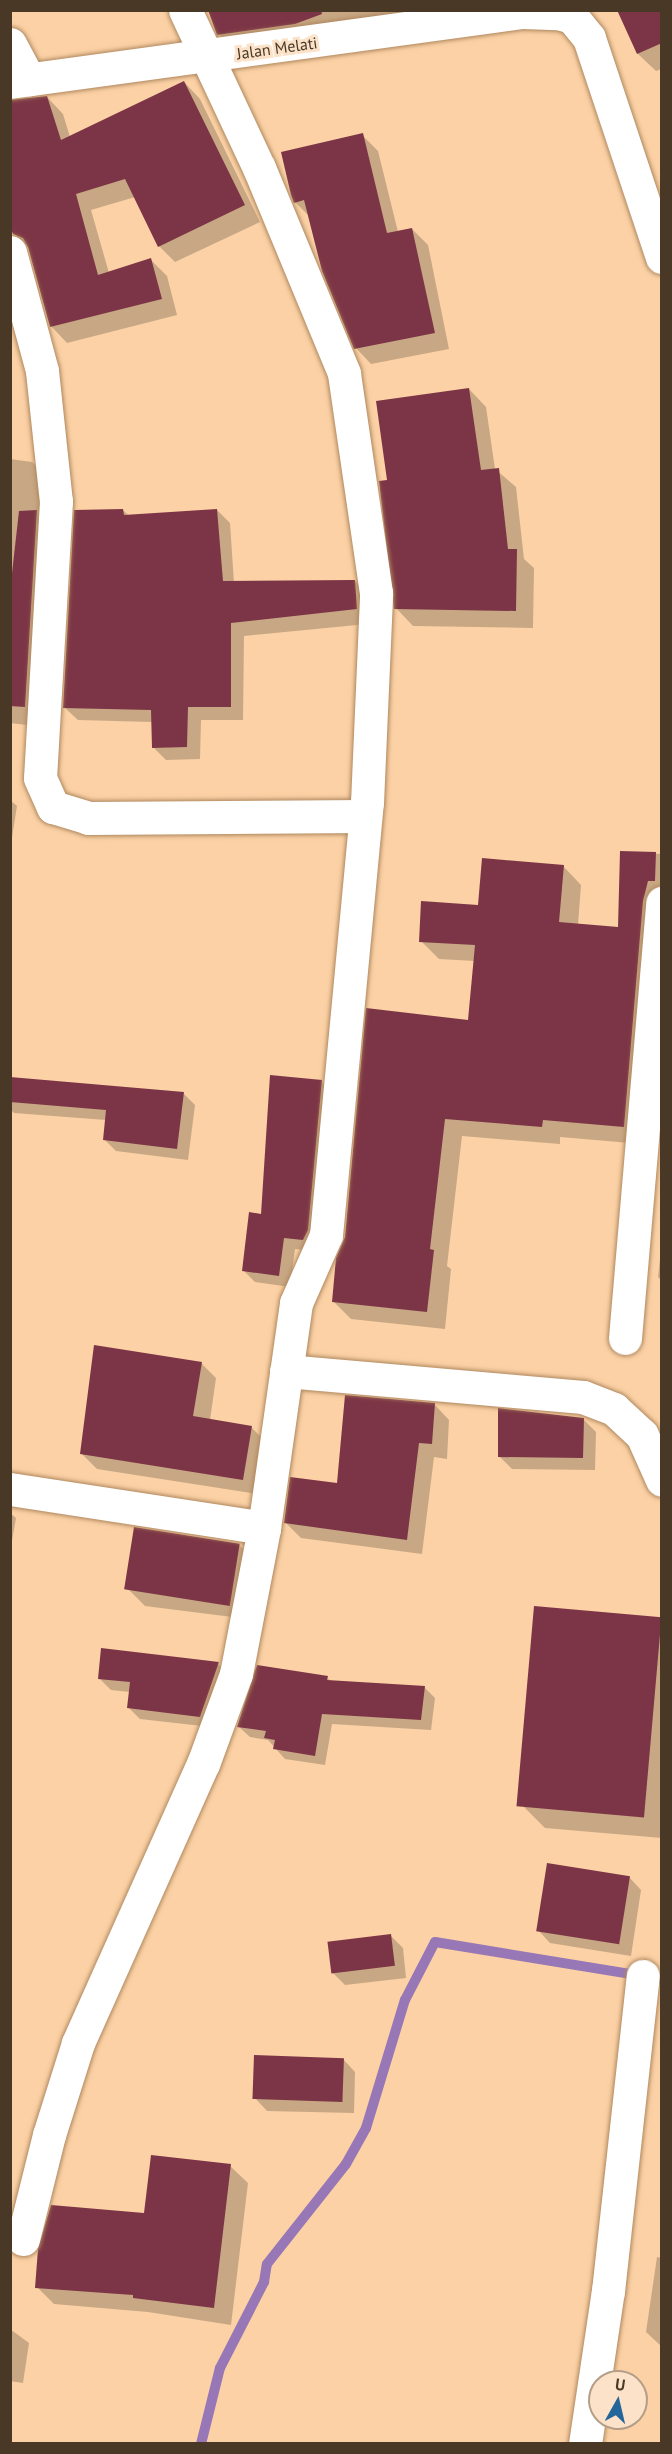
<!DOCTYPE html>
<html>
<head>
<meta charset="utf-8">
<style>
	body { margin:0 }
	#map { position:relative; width:672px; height:2454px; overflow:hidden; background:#fbd1a5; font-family:"PT Sans",sans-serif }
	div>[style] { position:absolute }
	.shadow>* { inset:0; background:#0003 }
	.stream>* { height:10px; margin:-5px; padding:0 5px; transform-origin:5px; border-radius:5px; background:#9777b6 }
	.building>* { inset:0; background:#7c3546; transform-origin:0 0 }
	.roads { filter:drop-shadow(0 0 2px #b0885f) drop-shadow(0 0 2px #b0885f) }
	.minor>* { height:33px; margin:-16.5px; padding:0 16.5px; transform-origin:16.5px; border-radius:16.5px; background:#fff }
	span { translate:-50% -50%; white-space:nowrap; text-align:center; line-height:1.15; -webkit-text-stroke:6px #fbe2c8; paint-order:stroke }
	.street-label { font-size:16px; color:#493826 }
	.frame { position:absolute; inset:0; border:12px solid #493826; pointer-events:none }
	.north { position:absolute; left:588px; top:2370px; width:60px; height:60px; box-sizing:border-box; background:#fbe2c8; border:2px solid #b49e87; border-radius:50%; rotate:8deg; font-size:16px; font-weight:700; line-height:24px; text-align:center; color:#493826 }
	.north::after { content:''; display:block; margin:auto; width:21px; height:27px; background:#24669b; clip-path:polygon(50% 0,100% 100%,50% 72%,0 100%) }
</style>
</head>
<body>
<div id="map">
	<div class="shadow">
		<i style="clip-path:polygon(210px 10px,506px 10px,235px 50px,219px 34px)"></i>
		<i style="clip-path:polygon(662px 10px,662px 69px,656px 71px,638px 54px)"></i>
		<i style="clip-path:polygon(184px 82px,200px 99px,260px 222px,175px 262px,159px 246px,135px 197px,91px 210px,109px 273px,151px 260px,167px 276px,177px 315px,67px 343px,51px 326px,30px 249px,10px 230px,10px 100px,47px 97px,63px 114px,70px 137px)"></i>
		<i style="clip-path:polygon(362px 135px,378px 151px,398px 232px,412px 229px,428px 245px,449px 349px,371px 364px,356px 348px,310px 217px,295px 202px)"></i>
		<i style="clip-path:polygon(469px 389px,486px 407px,495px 469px,516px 487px,524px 559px,534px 568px,533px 628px,413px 626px,396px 608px,389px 481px)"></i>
		<i style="clip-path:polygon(10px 459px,32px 462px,43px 473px,35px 726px,10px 723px)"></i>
		<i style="clip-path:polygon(123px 510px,129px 516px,217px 510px,230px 523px,234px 583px,355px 581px,368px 594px,367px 624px,244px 636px,243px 720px,201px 720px,200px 759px,166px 760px,153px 747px,152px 722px,78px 720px,64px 707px)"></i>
		<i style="clip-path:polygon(10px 800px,17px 806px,11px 844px,10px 844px)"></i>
		<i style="clip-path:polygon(622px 852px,662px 854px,662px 919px,642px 1144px,560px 1137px,560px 1144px,462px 1136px,447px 1266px,451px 1269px,445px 1329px,351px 1319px,333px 1301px,470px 1021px,475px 961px,439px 959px,421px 941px,479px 906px,563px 866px,581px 885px,578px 925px,619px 929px)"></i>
		<i style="clip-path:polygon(10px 1079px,183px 1093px,195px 1105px,188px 1160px,116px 1151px,104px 1139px,106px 1120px,14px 1113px,10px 1109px)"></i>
		<i style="clip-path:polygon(321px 1081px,333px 1093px,315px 1251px,295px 1249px,290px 1287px,255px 1282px,243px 1270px)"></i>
		<i style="clip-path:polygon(662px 1241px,662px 1281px,658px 1277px)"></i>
		<i style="clip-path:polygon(201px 1363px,216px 1378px,210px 1420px,251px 1427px,266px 1442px,257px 1494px,97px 1469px,82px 1454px)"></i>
		<i style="clip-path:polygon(434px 1404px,449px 1420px,447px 1459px,434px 1457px,422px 1554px,301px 1538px,285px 1522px,339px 1485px)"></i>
		<i style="clip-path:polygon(583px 1419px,596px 1432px,595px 1470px,512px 1469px,499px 1456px)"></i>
		<i style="clip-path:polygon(10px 1513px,16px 1518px,10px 1552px)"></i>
		<i style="clip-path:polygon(239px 1545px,257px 1562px,248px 1619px,145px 1606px,128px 1589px)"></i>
		<i style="clip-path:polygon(662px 1619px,662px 1838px,545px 1828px,524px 1807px)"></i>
		<i style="clip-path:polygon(102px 1650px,218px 1664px,230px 1675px,211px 1727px,140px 1719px,128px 1707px,130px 1692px,111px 1690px,100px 1679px)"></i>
		<i style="clip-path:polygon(327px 1678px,331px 1681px,424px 1687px,435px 1698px,431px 1730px,332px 1724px,325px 1765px,285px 1759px,268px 1740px,250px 1737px,239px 1727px)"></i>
		<i style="clip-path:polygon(629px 1877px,641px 1890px,631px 1956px,550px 1943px,538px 1930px)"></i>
		<i style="clip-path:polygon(391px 1936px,403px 1948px,406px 1978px,345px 1985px,332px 1972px)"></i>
		<i style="clip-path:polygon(343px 2059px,355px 2072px,354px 2113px,267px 2111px,255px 2098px)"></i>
		<i style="clip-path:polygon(230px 2166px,248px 2183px,231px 2325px,148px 2312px,54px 2304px,37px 2287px,145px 2214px)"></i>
		<i style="clip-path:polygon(657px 2257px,662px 2258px,662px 2347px,646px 2332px)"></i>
		<i style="clip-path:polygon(10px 2329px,29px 2343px,23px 2383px,10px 2381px)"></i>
	</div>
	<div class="stream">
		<i style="left:201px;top:2444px;width:78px;rotate:-76deg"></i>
		<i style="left:220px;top:2368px;width:97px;rotate:-62.9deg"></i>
		<i style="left:264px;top:2282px;width:18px;rotate:-81deg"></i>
		<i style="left:267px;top:2264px;width:127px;rotate:-51.7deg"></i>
		<i style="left:346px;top:2164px;width:41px;rotate:-60.9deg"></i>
		<i style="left:366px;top:2128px;width:134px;rotate:-73.1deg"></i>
		<i style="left:405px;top:2000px;width:65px;rotate:-62.7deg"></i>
		<i style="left:435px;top:1942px;width:230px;rotate:9.3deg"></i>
	</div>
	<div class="building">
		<i style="clip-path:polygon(208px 10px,321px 10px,322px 14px,295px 24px,217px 35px)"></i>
		<i style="clip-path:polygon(617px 10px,662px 10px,662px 43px,637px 54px)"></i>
		<i style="clip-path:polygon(184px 81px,245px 205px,158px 247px,125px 179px,76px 194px,98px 275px,151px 258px,162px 299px,50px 327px,28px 247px,23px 238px,13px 234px,10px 227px,10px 100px,47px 96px,61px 140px)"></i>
		<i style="clip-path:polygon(363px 133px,387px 233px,412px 228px,435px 333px,354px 349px,322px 271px,304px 200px,294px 203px,291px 195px,281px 152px)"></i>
		<i style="clip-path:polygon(469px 388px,481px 470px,499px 468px,508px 549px,517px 549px,516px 611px,394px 609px,379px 481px,387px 480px,376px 401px)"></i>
		<i style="clip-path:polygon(123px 509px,124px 515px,217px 509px,223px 581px,355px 580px,357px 609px,231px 623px,231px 707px,188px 707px,187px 747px,152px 748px,151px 710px,63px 708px,74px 510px)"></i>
		<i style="clip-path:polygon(37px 510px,25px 707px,10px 706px,10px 591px,19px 511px)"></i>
		<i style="clip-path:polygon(620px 851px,656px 852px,655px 881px,648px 881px,643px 901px,624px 1127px,543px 1120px,542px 1127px,445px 1119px,430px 1249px,434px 1250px,427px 1312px,332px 1302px,336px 1258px,345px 1237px,366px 1008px,468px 1020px,475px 945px,419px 942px,421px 901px,478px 905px,482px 858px,564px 865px,559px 922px,618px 927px)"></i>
		<i style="clip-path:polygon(270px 1075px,322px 1080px,308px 1230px,303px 1240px,284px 1238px,279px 1276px,242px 1271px,249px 1212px,261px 1214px)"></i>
		<i style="clip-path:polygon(10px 1077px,184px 1092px,177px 1149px,103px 1140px,106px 1110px,10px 1102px)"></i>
		<i style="clip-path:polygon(94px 1345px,202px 1362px,193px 1416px,252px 1426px,243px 1480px,80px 1454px)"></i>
		<i style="clip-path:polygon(345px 1395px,435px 1403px,432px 1444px,419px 1443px,407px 1540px,284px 1523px,290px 1477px,337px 1483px)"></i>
		<i style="clip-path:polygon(498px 1408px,584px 1418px,583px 1458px,498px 1457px)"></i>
		<i style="left:134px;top:1527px;width:107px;height:63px;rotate:9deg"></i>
		<i style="left:534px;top:1606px;width:128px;height:201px;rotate:5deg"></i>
		<i style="clip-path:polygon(101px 1648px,219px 1662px,200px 1717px,127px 1708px,130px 1682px,98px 1679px)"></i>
		<i style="clip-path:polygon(257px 1665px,328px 1676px,327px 1680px,425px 1686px,421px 1720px,322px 1714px,315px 1756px,273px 1749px,275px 1740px,264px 1738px,266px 1731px,237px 1727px)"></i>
		<i style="left:547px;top:1863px;width:84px;height:69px;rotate:9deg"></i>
		<i style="left:391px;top:1934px;width:32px;height:64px;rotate:83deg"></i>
		<i style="left:254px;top:2055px;width:90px;height:44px;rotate:2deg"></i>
		<i style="clip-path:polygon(151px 2155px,231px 2164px,214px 2308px,133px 2298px,133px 2295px,35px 2288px,38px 2249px,51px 2205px,144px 2213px)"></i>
	</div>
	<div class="roads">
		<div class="minor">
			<i style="left:10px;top:44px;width:40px;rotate:62deg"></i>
			<i style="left:10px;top:82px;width:517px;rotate:-7.79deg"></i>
			<i style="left:522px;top:12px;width:36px;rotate:2deg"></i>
			<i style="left:558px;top:13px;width:15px;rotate:16deg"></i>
			<i style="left:572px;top:17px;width:27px;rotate:51deg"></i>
			<i style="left:589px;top:38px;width:231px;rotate:71.6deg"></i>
			<i style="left:10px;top:252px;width:123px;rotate:74.9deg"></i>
			<i style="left:42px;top:371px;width:131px;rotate:83.9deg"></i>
			<i style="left:56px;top:501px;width:277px;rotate:93.3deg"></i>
			<i style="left:40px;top:778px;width:32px;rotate:66deg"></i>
			<i style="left:53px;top:807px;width:37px;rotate:17deg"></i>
			<i style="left:88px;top:818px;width:277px;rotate:-0.4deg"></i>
			<i style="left:625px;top:1338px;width:437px;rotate:-85.1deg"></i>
			<i style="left:286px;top:1371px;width:298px;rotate:5deg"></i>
			<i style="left:583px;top:1397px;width:33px;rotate:21deg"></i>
			<i style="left:614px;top:1409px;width:38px;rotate:43deg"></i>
			<i style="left:642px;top:1435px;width:49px;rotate:66deg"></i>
			<i style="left:10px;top:1489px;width:257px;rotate:8.7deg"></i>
			<i style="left:23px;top:2239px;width:107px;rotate:-76deg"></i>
			<i style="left:49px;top:2135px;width:96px;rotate:-72.5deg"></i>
			<i style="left:78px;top:2043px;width:306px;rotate:-65.9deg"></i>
			<i style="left:203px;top:1764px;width:96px;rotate:-69.9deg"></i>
			<i style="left:236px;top:1674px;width:149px;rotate:-79.1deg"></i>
			<i style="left:264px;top:1528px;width:227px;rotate:-81.9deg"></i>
			<i style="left:296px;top:1303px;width:74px;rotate:-66.2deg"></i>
			<i style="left:326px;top:1235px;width:434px;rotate:-84.6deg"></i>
			<i style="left:367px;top:803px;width:210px;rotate:-87.5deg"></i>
			<i style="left:376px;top:593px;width:222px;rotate:-98.3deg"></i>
			<i style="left:344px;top:373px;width:222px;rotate:-112.5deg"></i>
			<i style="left:259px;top:168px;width:174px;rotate:-115.1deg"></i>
			<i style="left:585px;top:2444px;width:155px;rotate:-81.5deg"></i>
			<i style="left:608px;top:2291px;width:317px;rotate:-83.7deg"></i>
		</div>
	</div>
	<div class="street-label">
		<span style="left:277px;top:48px;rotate:-8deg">Jalan Melati</span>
	</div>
	<div class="frame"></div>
	<div class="north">U</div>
</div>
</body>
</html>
